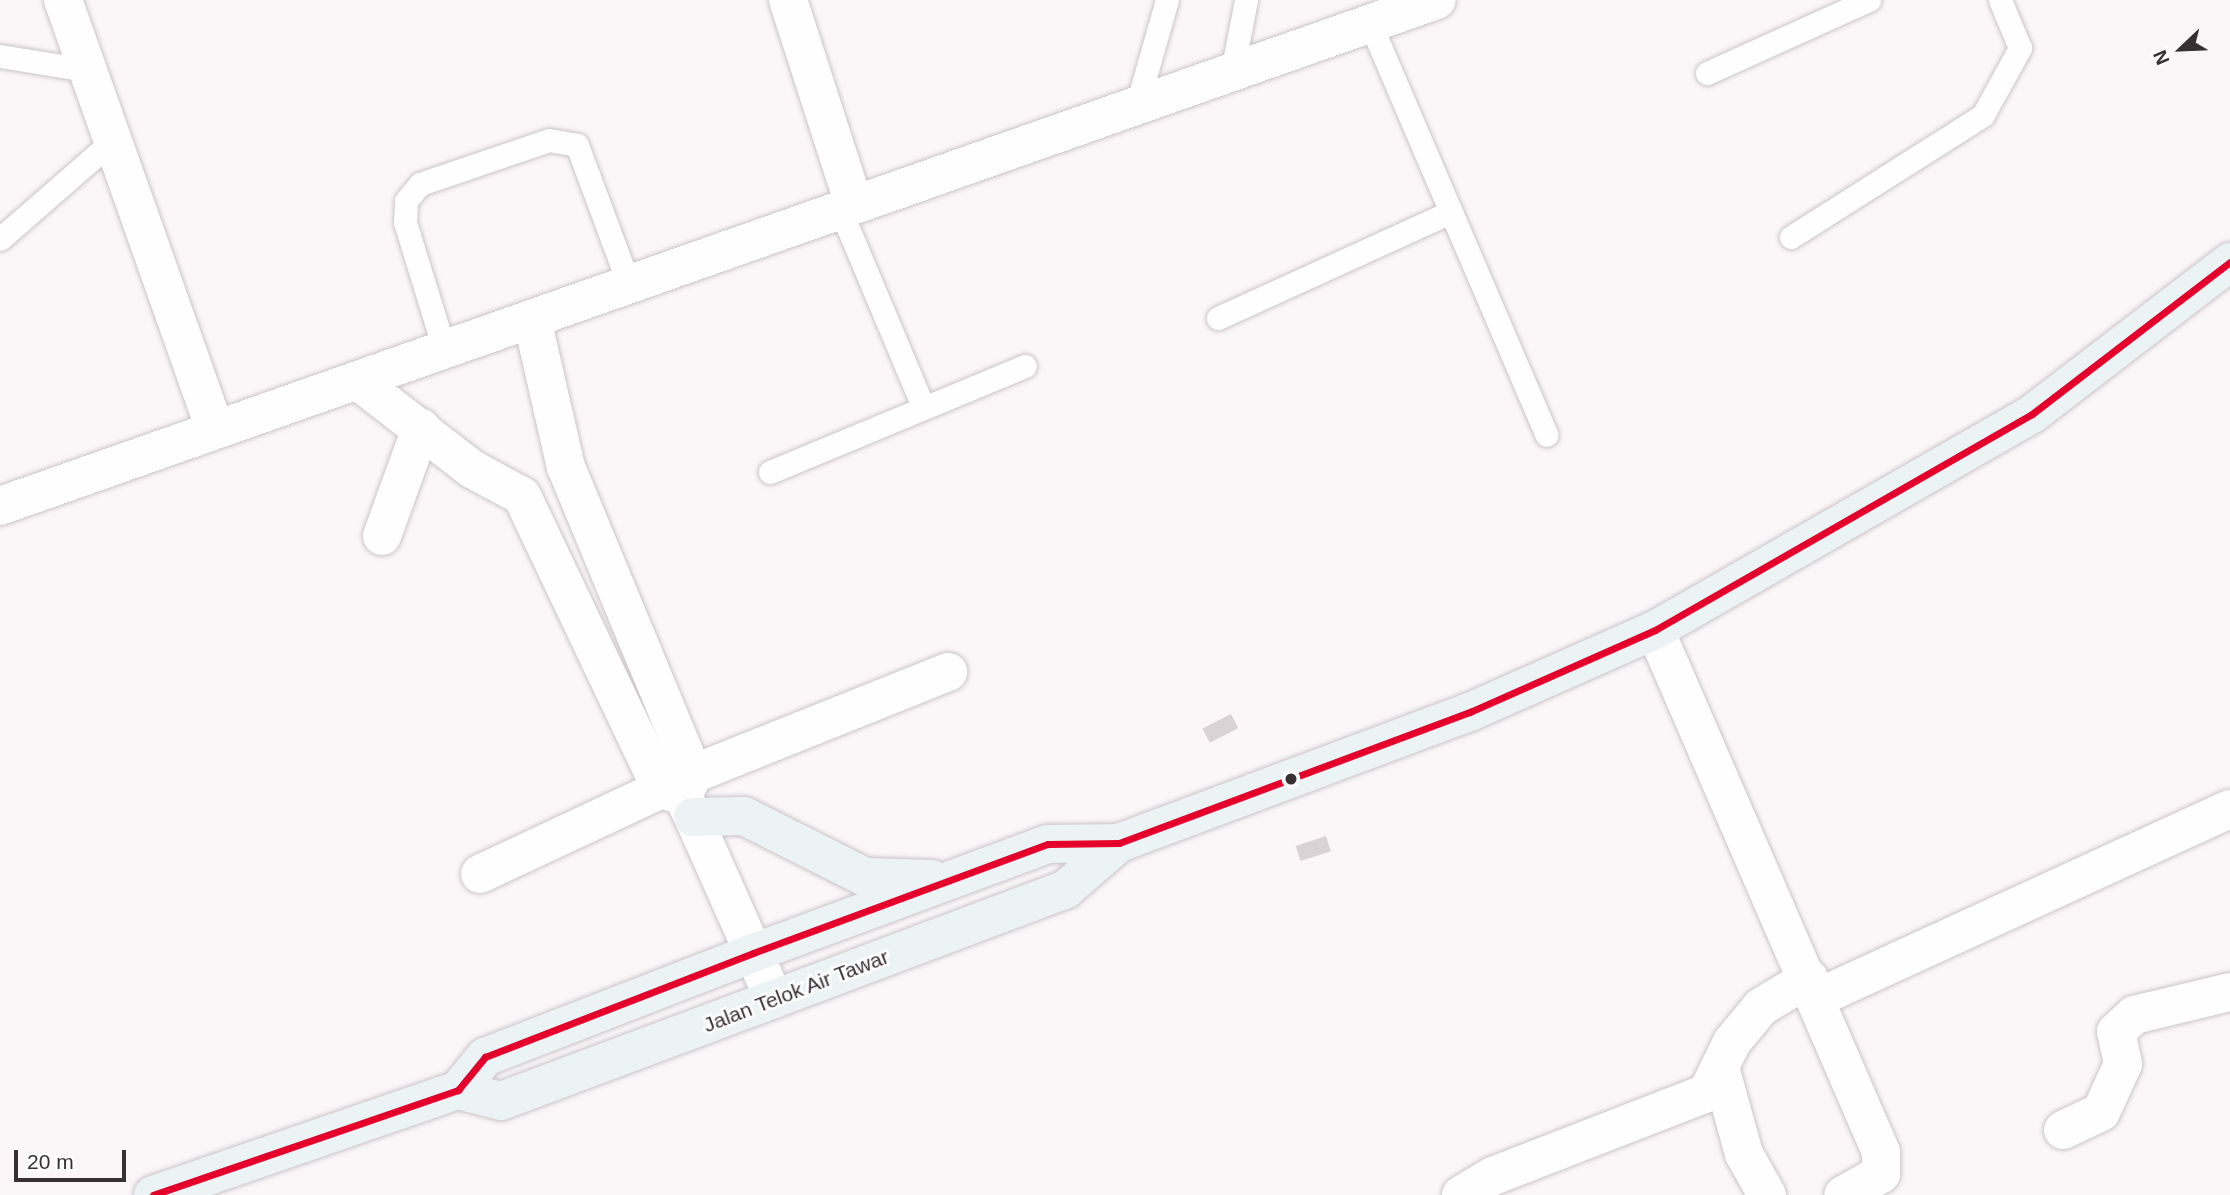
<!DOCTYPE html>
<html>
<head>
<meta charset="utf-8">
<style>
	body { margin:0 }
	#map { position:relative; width:2230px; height:1195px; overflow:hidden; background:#fbf6f8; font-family:Helvetica,sans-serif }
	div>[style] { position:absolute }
	.building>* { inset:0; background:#dad3d6; transform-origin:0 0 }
	.roads { filter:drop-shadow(0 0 2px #cbc4c8) drop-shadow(0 0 2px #cbc4c8) }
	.service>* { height:23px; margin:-11.5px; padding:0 11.5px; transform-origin:11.5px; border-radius:11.5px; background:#fefefe }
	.minor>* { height:38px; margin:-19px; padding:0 19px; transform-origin:19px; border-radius:19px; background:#fefefe }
	.primary>* { height:38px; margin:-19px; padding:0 19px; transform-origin:19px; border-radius:19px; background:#ecf3f5 }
	.bus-1>* { height:7px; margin:-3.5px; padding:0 3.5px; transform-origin:3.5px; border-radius:3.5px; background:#e4002b }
	.dots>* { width:19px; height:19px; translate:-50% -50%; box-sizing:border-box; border:4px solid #fff; border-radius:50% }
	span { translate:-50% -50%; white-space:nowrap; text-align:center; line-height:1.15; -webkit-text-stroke:5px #fff; paint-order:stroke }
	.street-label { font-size:21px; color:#382f33 }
	.north { position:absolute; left:2146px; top:14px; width:70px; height:70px; -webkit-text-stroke:5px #fff; paint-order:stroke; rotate:247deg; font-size:19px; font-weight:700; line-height:28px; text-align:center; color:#382f33 }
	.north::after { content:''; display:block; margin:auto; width:24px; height:32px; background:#382f33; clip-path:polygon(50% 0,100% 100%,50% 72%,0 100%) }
	.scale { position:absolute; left:14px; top:1150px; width:112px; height:32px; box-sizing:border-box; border:4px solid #382f33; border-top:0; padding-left:9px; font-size:21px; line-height:24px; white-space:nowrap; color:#382f33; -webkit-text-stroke:5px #fff; paint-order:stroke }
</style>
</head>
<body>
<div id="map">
	<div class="building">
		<i style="left:1231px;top:714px;width:16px;height:32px;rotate:63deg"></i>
		<i style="left:1326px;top:836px;width:16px;height:32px;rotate:72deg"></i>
	</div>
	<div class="roads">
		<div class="service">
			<i style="left:1370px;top:23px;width:448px;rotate:66.8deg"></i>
			<i style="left:0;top:56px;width:87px;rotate:9.2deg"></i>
			<i style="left:1232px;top:72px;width:73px;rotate:-79deg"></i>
			<i style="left:1707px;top:73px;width:178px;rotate:-24.3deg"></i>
			<i style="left:1137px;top:105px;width:109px;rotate:-74.1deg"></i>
			<i style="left:840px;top:209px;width:214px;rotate:67.2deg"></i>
			<i style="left:1791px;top:237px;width:227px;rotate:-32.4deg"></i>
			<i style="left:1983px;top:115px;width:77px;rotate:-61.1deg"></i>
			<i style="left:2020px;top:48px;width:52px;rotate:-112.6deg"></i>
			<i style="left:0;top:239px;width:147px;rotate:-41.1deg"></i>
			<i style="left:1218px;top:318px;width:256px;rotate:-24.5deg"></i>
			<i style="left:445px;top:352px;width:136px;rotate:-107.1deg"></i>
			<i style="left:405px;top:222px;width:21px;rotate:-87deg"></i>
			<i style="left:406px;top:201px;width:22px;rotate:-51deg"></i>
			<i style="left:420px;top:184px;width:136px;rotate:-18.8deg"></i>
			<i style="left:549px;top:140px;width:28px;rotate:10deg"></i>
			<i style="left:577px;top:145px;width:146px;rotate:69.6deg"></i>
			<i style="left:770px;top:472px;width:276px;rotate:-22.6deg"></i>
		</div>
		<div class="minor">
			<i style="left:63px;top:0;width:456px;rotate:70.5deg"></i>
			<i style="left:788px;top:0;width:214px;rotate:72.1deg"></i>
			<i style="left:532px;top:319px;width:152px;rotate:77.1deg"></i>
			<i style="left:566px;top:467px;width:332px;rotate:67.5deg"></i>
			<i style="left:693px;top:774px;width:24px;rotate:114deg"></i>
			<i style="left:358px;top:381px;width:144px;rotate:37.7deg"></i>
			<i style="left:472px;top:469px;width:57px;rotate:28.4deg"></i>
			<i style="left:522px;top:496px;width:324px;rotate:64.6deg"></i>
			<i style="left:661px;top:789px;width:23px;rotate:18deg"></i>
			<i style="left:683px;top:796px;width:23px;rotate:65deg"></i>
			<i style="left:693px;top:817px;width:199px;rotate:66deg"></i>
			<i style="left:0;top:506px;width:1523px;rotate:-19.4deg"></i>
			<i style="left:382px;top:536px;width:115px;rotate:-70.1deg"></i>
			<i style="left:1655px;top:630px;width:569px;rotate:66.59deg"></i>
			<i style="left:1881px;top:1152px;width:22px;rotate:90deg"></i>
			<i style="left:1881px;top:1174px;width:43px;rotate:151.1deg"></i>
			<i style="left:480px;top:874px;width:235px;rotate:-25.1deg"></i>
			<i style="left:693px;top:774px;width:275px;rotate:-21.8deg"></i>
			<i style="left:1817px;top:998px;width:454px;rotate:-24.6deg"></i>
			<i style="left:1721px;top:1071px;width:86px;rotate:74.5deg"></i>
			<i style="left:1744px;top:1154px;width:47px;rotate:60.7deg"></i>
			<i style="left:2063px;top:1130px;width:42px;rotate:-25.3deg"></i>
			<i style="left:2101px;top:1112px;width:53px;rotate:-65.4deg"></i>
			<i style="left:2123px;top:1064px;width:33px;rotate:-102deg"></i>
			<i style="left:2116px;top:1032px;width:25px;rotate:-43deg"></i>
			<i style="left:2134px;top:1015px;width:99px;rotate:-13.5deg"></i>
			<i style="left:1461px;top:1195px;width:37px;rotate:-31deg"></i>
			<i style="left:1493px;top:1176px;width:230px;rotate:-21.2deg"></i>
			<i style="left:1707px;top:1093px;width:57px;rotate:-63.9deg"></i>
			<i style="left:1732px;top:1042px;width:45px;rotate:-50.4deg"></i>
			<i style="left:1761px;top:1007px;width:56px;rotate:-31.1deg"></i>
		</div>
		<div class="primary">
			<i style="left:693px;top:817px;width:51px;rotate:-1.1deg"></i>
			<i style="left:744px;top:816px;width:136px;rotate:26.8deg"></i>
			<i style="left:865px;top:877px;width:67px;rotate:1.7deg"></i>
			<i style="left:458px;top:1090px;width:44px;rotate:14.3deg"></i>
			<i style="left:501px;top:1101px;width:291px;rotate:-20.5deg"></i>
			<i style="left:774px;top:999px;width:312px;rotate:-20.6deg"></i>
			<i style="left:1066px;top:889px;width:70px;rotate:-41deg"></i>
			<i style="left:153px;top:1195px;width:323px;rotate:-19deg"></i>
			<i style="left:458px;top:1090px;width:43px;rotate:-50.7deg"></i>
			<i style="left:485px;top:1057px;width:287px;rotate:-21.2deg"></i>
			<i style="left:753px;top:953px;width:314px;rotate:-20.3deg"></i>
			<i style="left:1048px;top:844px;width:71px;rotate:-0.8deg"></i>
			<i style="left:1119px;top:843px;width:375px;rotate:-20.5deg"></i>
			<i style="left:1470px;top:712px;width:202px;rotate:-23.9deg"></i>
			<i style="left:1655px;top:630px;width:434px;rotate:-29.8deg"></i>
			<i style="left:2032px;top:414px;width:250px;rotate:-37.5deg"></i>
		</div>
	</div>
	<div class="bus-1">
		<i style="left:153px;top:1195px;width:323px;rotate:-19deg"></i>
		<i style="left:458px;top:1090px;width:43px;rotate:-50.7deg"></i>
		<i style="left:485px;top:1057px;width:287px;rotate:-21.2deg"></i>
		<i style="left:753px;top:953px;width:314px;rotate:-20.3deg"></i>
		<i style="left:1048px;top:844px;width:71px;rotate:-0.8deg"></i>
		<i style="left:1119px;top:843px;width:375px;rotate:-20.5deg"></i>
		<i style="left:1470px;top:712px;width:202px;rotate:-23.9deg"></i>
		<i style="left:1655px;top:630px;width:434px;rotate:-29.8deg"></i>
		<i style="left:2032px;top:414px;width:250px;rotate:-37.5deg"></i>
	</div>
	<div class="dots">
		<i style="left:1291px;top:779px;background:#382f33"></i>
	</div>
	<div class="street-label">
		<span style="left:796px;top:991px;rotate:-21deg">Jalan Telok Air Tawar</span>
	</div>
	<div class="north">N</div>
	<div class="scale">20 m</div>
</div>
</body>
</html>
